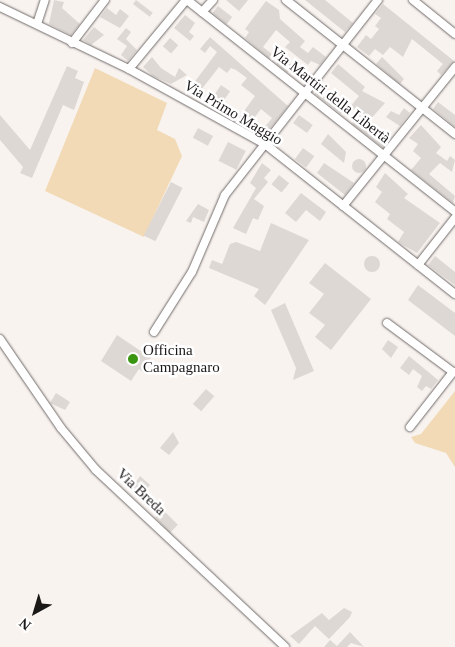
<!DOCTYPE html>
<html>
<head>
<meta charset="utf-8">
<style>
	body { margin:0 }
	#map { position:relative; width:455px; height:647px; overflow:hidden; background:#f9f3f0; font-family:"Times New Roman",serif }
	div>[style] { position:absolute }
	.green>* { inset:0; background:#f1dab5 }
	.building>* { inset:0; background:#ddd8d4; transform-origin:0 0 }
	.round { border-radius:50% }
	.roads { filter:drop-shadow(0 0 1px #6f6a68) drop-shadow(0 0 1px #6f6a68) }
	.minor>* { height:8px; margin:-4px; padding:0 4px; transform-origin:4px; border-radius:4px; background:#fff }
	.dots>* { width:14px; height:14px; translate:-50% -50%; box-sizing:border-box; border:2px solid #fff; border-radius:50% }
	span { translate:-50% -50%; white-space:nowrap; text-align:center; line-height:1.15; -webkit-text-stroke:5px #fff; paint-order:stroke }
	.street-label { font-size:15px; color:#1b1918 }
	.poi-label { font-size:15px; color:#1b1918 }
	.left { translate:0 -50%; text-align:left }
	.north { position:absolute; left:10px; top:587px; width:50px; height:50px; -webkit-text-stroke:4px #fff; paint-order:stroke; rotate:219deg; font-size:14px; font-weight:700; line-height:20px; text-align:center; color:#1b1918 }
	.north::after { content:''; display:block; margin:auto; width:18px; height:22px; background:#1b1918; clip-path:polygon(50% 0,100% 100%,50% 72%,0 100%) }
</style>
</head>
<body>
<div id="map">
	<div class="green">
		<i style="clip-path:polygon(95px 68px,167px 103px,157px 130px,175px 139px,182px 156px,144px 237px,45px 191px)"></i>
		<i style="clip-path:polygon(455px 391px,455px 467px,446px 453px,415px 443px,411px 437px,421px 434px)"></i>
	</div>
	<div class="building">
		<i style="clip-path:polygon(54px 0,64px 2px,62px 8px,80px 24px,71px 35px,49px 24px)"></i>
		<i style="left:136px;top:0;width:21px;height:5px;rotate:37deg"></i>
		<i style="clip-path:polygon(226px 0,248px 0,239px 11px)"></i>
		<i style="clip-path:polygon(305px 0,325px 0,353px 23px,345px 32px)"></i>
		<i style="clip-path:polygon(266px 1px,279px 10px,280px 19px,305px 41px,300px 47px,308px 53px,313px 47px,326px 57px,320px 65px,311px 61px,308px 65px,285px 47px,290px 42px,276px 30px,263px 47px,272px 54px,269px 58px,245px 38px,249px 32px,245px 29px)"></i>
		<i style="clip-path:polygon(383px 4px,454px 61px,441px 75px,437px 71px,443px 64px,412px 39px,403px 57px,390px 47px,383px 55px,375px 49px,369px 56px,357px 47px,366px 35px,371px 39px,379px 29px,375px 26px,381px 18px,375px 14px)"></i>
		<i style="left:218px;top:6px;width:18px;height:9px;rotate:38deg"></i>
		<i style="clip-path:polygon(107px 8px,116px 15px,120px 9px,129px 16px,120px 28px,100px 17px)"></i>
		<i style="clip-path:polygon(185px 15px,195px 23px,189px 32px,194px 36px,190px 41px,174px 28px)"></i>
		<i style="clip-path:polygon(94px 27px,104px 35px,91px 45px,83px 40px)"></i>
		<i style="clip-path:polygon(126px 28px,131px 32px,126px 39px,137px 50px,128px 61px,121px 55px,127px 46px,117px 39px)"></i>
		<i style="clip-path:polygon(210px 37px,288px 106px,268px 131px,264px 128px,272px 118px,261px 109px,249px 125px,239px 118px,255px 96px,241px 85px,247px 78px,236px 70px,231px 68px,227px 73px,219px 67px,201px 90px,193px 84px,217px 52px,210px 46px,205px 53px,200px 49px)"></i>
		<i style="left:170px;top:38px;width:11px;height:11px;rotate:41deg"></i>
		<i style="clip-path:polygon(152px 57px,161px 68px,175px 77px,179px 68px,187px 75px,171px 84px,153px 76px,143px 67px)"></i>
		<i style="left:282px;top:57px;width:14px;height:9px;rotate:39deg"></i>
		<i style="clip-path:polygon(382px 57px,404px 79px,400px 84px,376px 64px)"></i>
		<i style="clip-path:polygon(338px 64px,365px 87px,362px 91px,385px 103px,369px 121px,388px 141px,383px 148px,352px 124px,359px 114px,350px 107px,359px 96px,331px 73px)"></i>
		<i style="clip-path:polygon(67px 66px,78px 71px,75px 78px,84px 82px,74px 110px,63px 105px,32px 178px,20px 173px,23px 167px,0 140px,0 115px,30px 150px)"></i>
		<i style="left:221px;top:85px;width:11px;height:15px;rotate:34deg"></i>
		<i style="clip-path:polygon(319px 90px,346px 108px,341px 114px,315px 94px)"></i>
		<i style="clip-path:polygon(438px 102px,455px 115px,455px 127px,433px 109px)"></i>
		<i style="clip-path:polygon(404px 108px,410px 113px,400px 126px,386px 117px,391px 111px,399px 115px)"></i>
		<i style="left:299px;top:115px;width:17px;height:10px;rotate:36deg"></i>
		<i style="clip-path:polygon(421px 125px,441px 147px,436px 153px,447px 161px,450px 156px,455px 160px,452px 172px,440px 163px,429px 174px,455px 196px,453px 203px,411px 170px,421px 158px,413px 151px,418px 144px,409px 138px)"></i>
		<i style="left:198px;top:128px;width:17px;height:11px;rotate:28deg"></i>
		<i style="clip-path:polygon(328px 134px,346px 152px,344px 163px,321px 144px)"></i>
		<i style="left:228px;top:142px;width:20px;height:21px;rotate:27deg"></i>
		<i style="left:303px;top:148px;width:14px;height:14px;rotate:36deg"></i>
		<i class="round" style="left:352px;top:159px;width:14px;height:14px"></i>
		<i style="clip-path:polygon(262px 163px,271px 170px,264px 178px,268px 182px,254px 199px,264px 206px,258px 220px,253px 218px,246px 234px,233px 228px,256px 188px,250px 183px)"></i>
		<i style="clip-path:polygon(324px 163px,354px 183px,345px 195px,317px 173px)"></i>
		<i style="clip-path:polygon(385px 173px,408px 194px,404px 198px,440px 223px,417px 253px,398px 242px,404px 232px,387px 219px,390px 214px,375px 202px,382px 192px,376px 187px)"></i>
		<i style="left:279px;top:175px;width:13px;height:12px;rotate:39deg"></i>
		<i style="left:171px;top:182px;width:13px;height:60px;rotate:27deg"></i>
		<i style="clip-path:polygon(301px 193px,326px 212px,320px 221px,306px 210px,296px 222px,285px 213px)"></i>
		<i style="clip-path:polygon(198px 204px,209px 210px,204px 222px,193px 217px,191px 223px,186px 221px)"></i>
		<i style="clip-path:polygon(271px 223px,309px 240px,265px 305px,254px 296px,259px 289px,209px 268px,212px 260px,222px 264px,230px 244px,236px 242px,260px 251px)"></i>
		<i class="round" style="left:364px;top:256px;width:16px;height:16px"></i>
		<i style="clip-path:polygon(435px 256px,455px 272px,455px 285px,428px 265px)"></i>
		<i style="clip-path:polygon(325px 263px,371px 299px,331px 350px,315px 337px,325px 325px,309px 313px,324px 294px,309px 283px)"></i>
		<i style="clip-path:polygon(418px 285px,455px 313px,455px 336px,408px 300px)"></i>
		<i style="clip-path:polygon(285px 303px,314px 371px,293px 380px,296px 368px,271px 310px)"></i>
		<i style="clip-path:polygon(117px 335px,151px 358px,144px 373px,139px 369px,131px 381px,101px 361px)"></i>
		<i style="clip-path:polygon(388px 340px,398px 347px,391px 358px,382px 349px)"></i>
		<i style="clip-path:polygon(409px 356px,438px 380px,431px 389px,426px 386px,422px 391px,417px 387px,422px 376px,413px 369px,409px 375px,400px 368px)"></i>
		<i style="left:206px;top:389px;width:11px;height:20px;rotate:41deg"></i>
		<i style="clip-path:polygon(56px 393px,70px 402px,65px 410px,50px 403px)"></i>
		<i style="clip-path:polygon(173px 432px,179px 443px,169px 455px,160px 448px)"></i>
		<i style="clip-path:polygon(140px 476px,150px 485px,141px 497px,131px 489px)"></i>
		<i style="left:163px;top:510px;width:21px;height:11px;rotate:45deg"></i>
		<i style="clip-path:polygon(344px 608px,352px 612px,350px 617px,329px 639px,315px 626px,299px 644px,290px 636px,322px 613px,329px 620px)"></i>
		<i style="clip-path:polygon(350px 632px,364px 647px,351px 643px,347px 647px,324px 647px,330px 640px,337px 646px)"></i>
	</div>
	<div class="roads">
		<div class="minor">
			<i style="left:187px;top:0;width:342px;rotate:38.3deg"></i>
			<i style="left:286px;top:0;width:216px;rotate:38.4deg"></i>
			<i style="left:413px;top:0;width:54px;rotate:39deg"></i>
			<i style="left:0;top:7px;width:143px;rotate:25.7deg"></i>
			<i style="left:129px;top:69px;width:155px;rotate:28.9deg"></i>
			<i style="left:265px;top:144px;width:242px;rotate:38.3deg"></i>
			<i style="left:202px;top:12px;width:16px;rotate:-47deg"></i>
			<i style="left:37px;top:24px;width:25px;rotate:-72deg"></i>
			<i style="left:72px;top:43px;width:54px;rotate:-52.5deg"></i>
			<i style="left:129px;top:69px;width:89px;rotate:-50.4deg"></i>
			<i style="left:343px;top:206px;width:179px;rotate:-51.1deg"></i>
			<i style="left:418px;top:265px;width:60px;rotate:-51.8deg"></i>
			<i style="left:387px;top:323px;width:82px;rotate:36.6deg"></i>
			<i style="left:453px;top:372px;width:70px;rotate:128deg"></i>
			<i style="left:154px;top:332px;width:71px;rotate:-57.7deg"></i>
			<i style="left:192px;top:272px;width:84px;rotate:-66.8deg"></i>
			<i style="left:225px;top:195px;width:248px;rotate:-51.9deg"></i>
			<i style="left:0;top:339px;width:108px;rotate:55.6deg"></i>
			<i style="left:61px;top:428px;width:55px;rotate:50.2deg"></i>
			<i style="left:96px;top:470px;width:259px;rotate:43.1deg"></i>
		</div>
	</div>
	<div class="dots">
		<i style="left:133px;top:359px;background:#3a9510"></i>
	</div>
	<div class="street-label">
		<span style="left:330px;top:95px;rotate:38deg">Via Martiri della Libertà</span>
		<span style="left:233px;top:113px;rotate:31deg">Via Primo Maggio</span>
		<span style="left:141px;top:492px;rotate:43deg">Via Breda</span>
	</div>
	<div class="poi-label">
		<span class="left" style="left:143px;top:359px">Officina<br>Campagnaro</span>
	</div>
	<div class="north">N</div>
</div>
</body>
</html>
